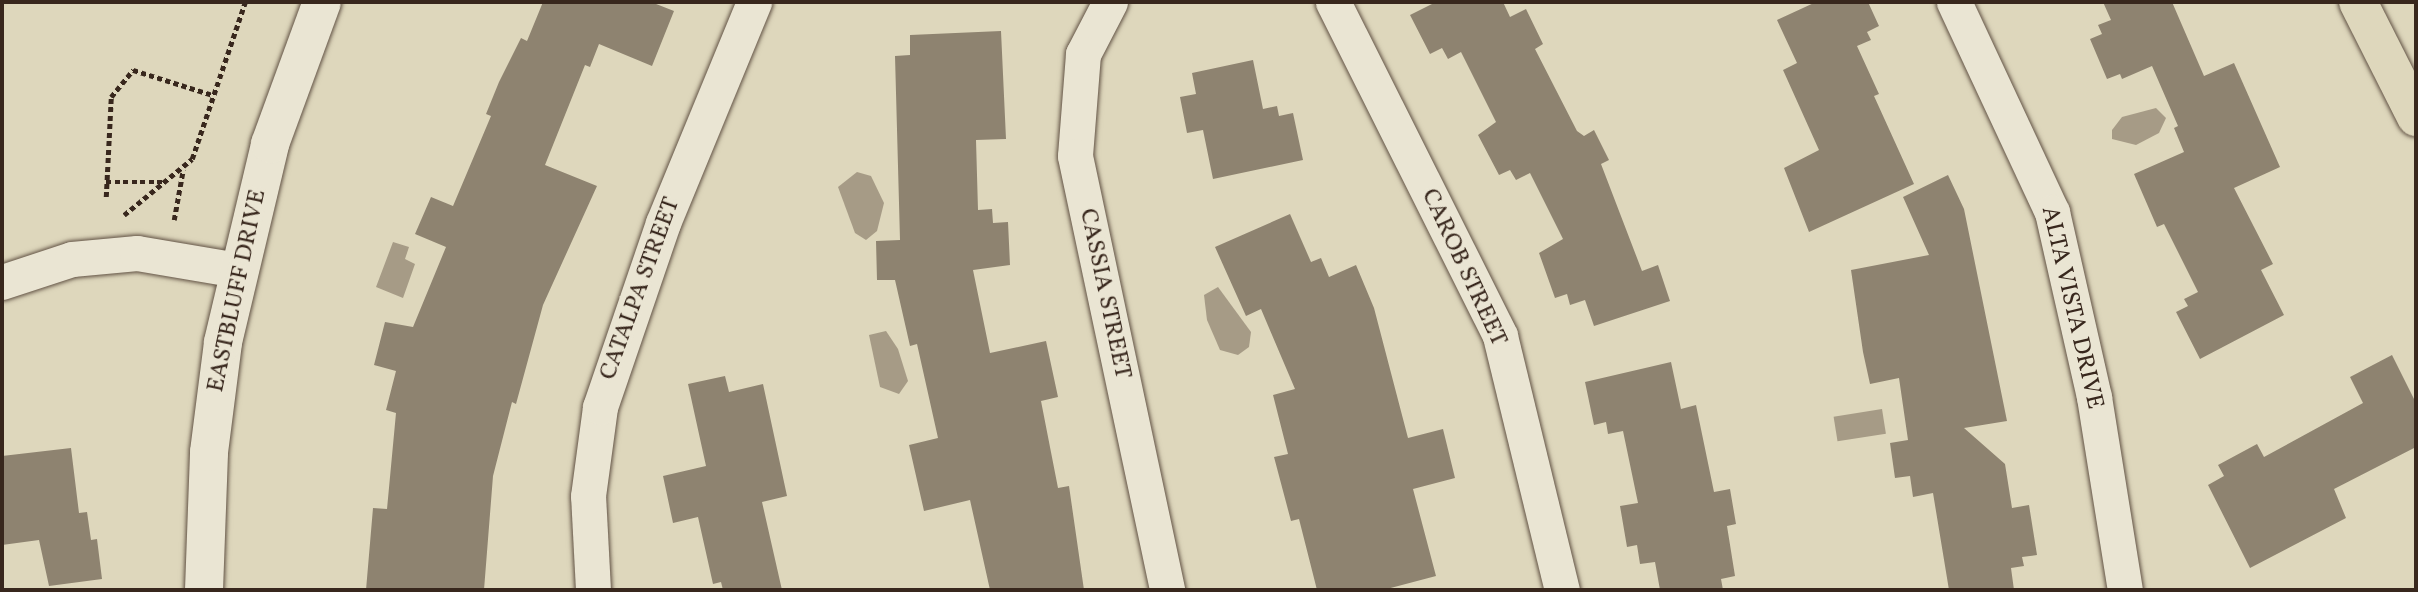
<!DOCTYPE html>
<html>
<head>
<meta charset="utf-8">
<style>
	body { margin:0 }
	#map { position:relative; width:2418px; height:592px; overflow:hidden; background:#ded7bc; font-family:Vollkorn,serif }
	div>[style] { position:absolute }
	.water>* { inset:0; background:#a69b86; transform-origin:0 0 }
	.building>* { inset:0; background:#8e8370 }
	.path>* { height:4.5px; margin-top:-2.25px; transform-origin:0; background:repeating-linear-gradient(90deg,#38271d 0 5px,transparent 0 8.5px) }
	.roads { filter:drop-shadow(0 0 2px #625345) drop-shadow(0 0 2px #625345) }
	.minor>* { height:35px; margin:-17.5px; padding:0 17.5px; transform-origin:17.5px; border-radius:17.5px; background:#eae5d3 }
	.secondary>* { height:38px; margin:-19px; padding:0 19px; transform-origin:19px; border-radius:19px; background:#eae5d3 }
	.primary>* { height:38px; margin:-19px; padding:0 19px; transform-origin:19px; border-radius:19px; background:#ded7bc }
	span { translate:-50% -50%; white-space:nowrap; text-align:center; line-height:1.15; -webkit-text-stroke:7px #eae5d3; paint-order:stroke }
	.street-label { font-size:24px; color:#38271d }
	.frame { position:absolute; inset:0; border:4px solid #38271d; pointer-events:none }
</style>
</head>
<body>
<div id="map">
	<div class="water">
		<i style="clip-path:polygon(2156px 108px,2166px 118px,2159px 133px,2136px 145px,2112px 139px,2112px 130px,2122px 117px)"></i>
		<i style="clip-path:polygon(857px 172px,871px 176px,884px 203px,877px 231px,866px 240px,855px 233px,838px 187px)"></i>
		<i style="clip-path:polygon(393px 242px,409px 247px,405px 259px,415px 264px,403px 298px,376px 287px)"></i>
		<i style="clip-path:polygon(1218px 287px,1251px 332px,1249px 347px,1238px 355px,1220px 350px,1207px 320px,1204px 295px)"></i>
		<i style="clip-path:polygon(886px 331px,898px 349px,908px 381px,899px 394px,880px 387px,869px 335px)"></i>
		<i style="left:1882px;top:409px;width:25px;height:49px;rotate:81deg"></i>
	</div>
	<div class="building">
		<i style="clip-path:polygon(543px 2px,651px 2px,674px 11px,652px 66px,599px 44px,590px 67px,585px 65px,545px 165px,597px 186px,543px 305px,516px 404px,512px 402px,493px 476px,484px 590px,366px 590px,373px 508px,387px 509px,396px 413px,386px 410px,396px 371px,374px 365px,385px 322px,413px 327px,446px 247px,415px 234px,431px 197px,453px 206px,491px 116px,486px 114px,499px 82px,521px 38px,527px 41px)"></i>
		<i style="clip-path:polygon(1436px 2px,1503px 2px,1510px 17px,1526px 9px,1543px 44px,1535px 49px,1577px 131px,1584px 136px,1594px 130px,1609px 160px,1601px 164px,1642px 271px,1658px 265px,1670px 301px,1594px 326px,1585px 300px,1570px 305px,1567px 294px,1555px 298px,1539px 253px,1563px 239px,1530px 173px,1516px 180px,1510px 170px,1499px 175px,1478px 135px,1496px 122px,1461px 52px,1448px 59px,1442px 48px,1430px 54px,1410px 15px)"></i>
		<i style="clip-path:polygon(1816px 2px,1868px 2px,1879px 26px,1867px 32px,1871px 40px,1857px 46px,1879px 94px,1874px 96px,1914px 184px,1809px 232px,1784px 168px,1819px 150px,1783px 70px,1797px 63px,1777px 20px)"></i>
		<i style="clip-path:polygon(2103px 2px,2172px 2px,2204px 76px,2234px 63px,2280px 167px,2234px 188px,2273px 264px,2261px 270px,2284px 315px,2200px 359px,2176px 312px,2188px 306px,2184px 299px,2198px 292px,2164px 224px,2157px 227px,2134px 174px,2184px 152px,2174px 128px,2178px 126px,2152px 66px,2122px 79px,2120px 74px,2107px 79px,2090px 39px,2102px 34px,2098px 25px,2111px 20px)"></i>
		<i style="clip-path:polygon(1001px 31px,1006px 139px,976px 140px,978px 210px,992px 209px,993px 223px,1008px 222px,1010px 265px,973px 270px,990px 353px,1046px 341px,1058px 397px,1041px 401px,1058px 488px,1069px 486px,1084px 590px,990px 590px,970px 500px,924px 511px,909px 445px,938px 438px,917px 344px,910px 346px,895px 280px,877px 280px,876px 241px,900px 240px,895px 56px,910px 55px,910px 35px)"></i>
		<i style="clip-path:polygon(1253px 60px,1263px 109px,1277px 106px,1279px 116px,1293px 113px,1303px 160px,1213px 179px,1203px 130px,1187px 133px,1180px 97px,1196px 94px,1192px 73px)"></i>
		<i style="clip-path:polygon(1948px 175px,1964px 209px,2007px 421px,1964px 428px,2005px 464px,2012px 508px,2029px 505px,2037px 555px,2022px 557px,2024px 566px,2011px 568px,2014px 590px,1949px 590px,1933px 493px,1913px 497px,1910px 476px,1895px 478px,1890px 443px,1908px 440px,1899px 378px,1870px 384px,1863px 352px,1851px 270px,1929px 255px,1903px 197px)"></i>
		<i style="clip-path:polygon(1290px 214px,1311px 262px,1321px 258px,1329px 277px,1356px 265px,1374px 308px,1408px 438px,1443px 429px,1455px 478px,1413px 489px,1436px 576px,1383px 590px,1317px 590px,1299px 519px,1291px 521px,1274px 457px,1288px 454px,1273px 395px,1295px 389px,1261px 309px,1246px 316px,1215px 247px)"></i>
		<i style="clip-path:polygon(2392px 355px,2416px 403px,2416px 447px,2334px 489px,2346px 518px,2250px 568px,2208px 485px,2224px 476px,2218px 465px,2257px 444px,2264px 457px,2363px 403px,2350px 377px)"></i>
		<i style="clip-path:polygon(1671px 362px,1681px 409px,1696px 405px,1714px 492px,1730px 489px,1736px 524px,1727px 526px,1735px 576px,1721px 579px,1723px 590px,1660px 590px,1655px 562px,1640px 564px,1637px 545px,1627px 547px,1620px 506px,1638px 503px,1623px 431px,1608px 434px,1606px 422px,1594px 425px,1585px 382px)"></i>
		<i style="clip-path:polygon(725px 376px,729px 392px,763px 384px,787px 496px,762px 502px,782px 590px,723px 590px,721px 582px,713px 584px,698px 517px,673px 523px,663px 476px,706px 466px,688px 384px)"></i>
		<i style="clip-path:polygon(71px 448px,79px 513px,87px 512px,91px 540px,97px 539px,102px 579px,49px 586px,39px 540px,2px 545px,2px 456px)"></i>
	</div>
	<div class="path">
		<i style="left:106px;top:182px;width:58px"></i>
		<i style="left:106px;top:197px;width:100px;rotate:-87.1deg"></i>
		<i style="left:111px;top:97px;width:35px;rotate:-51deg"></i>
		<i style="left:133px;top:70px;width:84px;rotate:17.4deg"></i>
		<i style="left:124px;top:215px;width:88px;rotate:-39.5deg"></i>
		<i style="left:192px;top:159px;width:166px;rotate:-71.3deg"></i>
		<i style="left:174px;top:220px;width:51px;rotate:-79.8deg"></i>
	</div>
	<div class="roads">
		<div class="minor">
			<i style="left:1110px;top:2px;width:59px;rotate:117.4deg"></i>
			<i style="left:1083px;top:54px;width:102px;rotate:94.5deg"></i>
			<i style="left:1075px;top:156px;width:444px;rotate:78deg"></i>
			<i style="left:1333px;top:2px;width:373px;rotate:63.4deg"></i>
			<i style="left:1500px;top:336px;width:261px;rotate:76.3deg"></i>
			<i style="left:1954px;top:2px;width:232px;rotate:65deg"></i>
			<i style="left:2052px;top:212px;width:190px;rotate:77.2deg"></i>
			<i style="left:2094px;top:397px;width:195px;rotate:80.9deg"></i>
			<i style="left:2px;top:282px;width:74px;rotate:-18.2deg"></i>
			<i style="left:72px;top:259px;width:65px;rotate:-5.3deg"></i>
			<i style="left:137px;top:253px;width:102px;rotate:9.6deg"></i>
			<i style="left:593px;top:590px;width:94px;rotate:-93deg"></i>
			<i style="left:588px;top:496px;width:90px;rotate:-82.3deg"></i>
			<i style="left:600px;top:407px;width:194px;rotate:-71.1deg"></i>
			<i style="left:663px;top:223px;width:239px;rotate:-67.6deg"></i>
		</div>
		<div class="secondary">
			<i style="left:204px;top:590px;width:138px;rotate:-87.9deg"></i>
			<i style="left:209px;top:452px;width:111px;rotate:-82.7deg"></i>
			<i style="left:223px;top:342px;width:204px;rotate:-76.6deg"></i>
			<i style="left:270px;top:144px;width:151px;rotate:-69.9deg"></i>
		</div>
		<div class="primary">
			<i style="left:2358px;top:2px;width:129px;rotate:63.2deg"></i>
		</div>
	</div>
	<div class="street-label">
		<span style="left:1463px;top:268px;rotate:65deg">CAROB STREET</span>
		<span style="left:641px;top:289px;rotate:-70deg">CATALPA STREET</span>
		<span style="left:238px;top:291px;rotate:-78deg">EASTBLUFF DRIVE</span>
		<span style="left:1104px;top:294px;rotate:78deg">CASSIA STREET</span>
		<span style="left:2071px;top:308px;rotate:77deg">ALTA VISTA DRIVE</span>
	</div>
	<div class="frame"></div>
</div>
</body>
</html>
